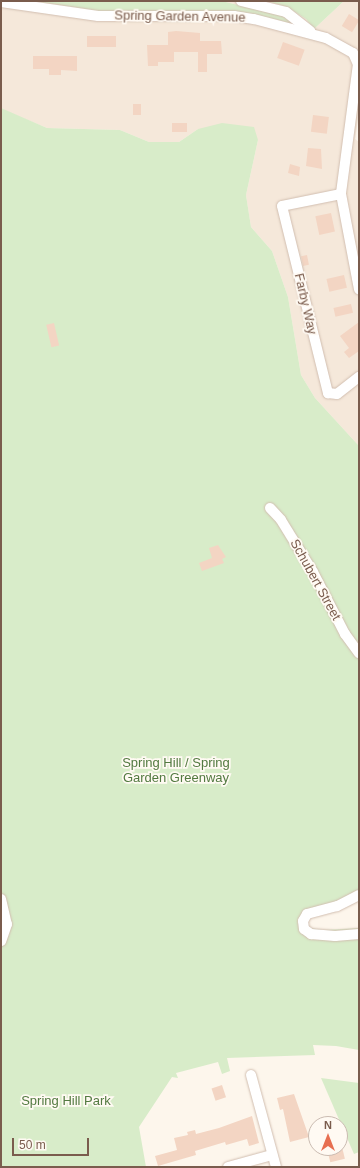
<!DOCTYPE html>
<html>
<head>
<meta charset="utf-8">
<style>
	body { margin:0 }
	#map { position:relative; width:360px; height:1168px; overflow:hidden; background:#fdf6ec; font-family:Arial,sans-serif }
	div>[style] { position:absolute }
	.residential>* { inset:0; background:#f5e8da }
	.green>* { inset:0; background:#d8ecc9 }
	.building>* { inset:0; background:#f3d5c3; transform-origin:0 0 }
	.roads { filter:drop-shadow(0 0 1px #d1beb0) drop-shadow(0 0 1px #d1beb0) }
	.minor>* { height:10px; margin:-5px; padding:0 5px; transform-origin:5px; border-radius:5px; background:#fff }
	span { translate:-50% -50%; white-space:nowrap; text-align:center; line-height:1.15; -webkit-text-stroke:3.5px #fffaf3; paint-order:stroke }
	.street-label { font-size:13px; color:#7a5c4d }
	.park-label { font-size:13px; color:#537a41 }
	.frame { position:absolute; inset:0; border:2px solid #7a5c4d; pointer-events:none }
	.north { position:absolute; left:308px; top:1116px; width:40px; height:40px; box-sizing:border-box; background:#fffaf3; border:1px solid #cabbb1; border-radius:50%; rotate:0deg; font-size:11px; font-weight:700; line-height:16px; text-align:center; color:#7a5c4d }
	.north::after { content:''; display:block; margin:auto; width:14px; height:18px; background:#e76f51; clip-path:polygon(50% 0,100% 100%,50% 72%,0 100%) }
	.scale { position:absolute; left:12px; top:1138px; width:77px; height:18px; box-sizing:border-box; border:2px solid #7a5c4d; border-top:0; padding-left:5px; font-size:12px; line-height:14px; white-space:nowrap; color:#7a5c4d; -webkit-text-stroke:3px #fffaf3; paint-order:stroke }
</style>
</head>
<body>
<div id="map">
	<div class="residential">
		<i style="clip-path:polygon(1px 1px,32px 1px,99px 11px,286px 17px,222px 1px,266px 1px,287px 7px,306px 19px,314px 29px,344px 1px,359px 1px,359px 113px,355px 139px,359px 142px,359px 446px,315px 398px,301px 375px,288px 297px,272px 251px,251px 227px,246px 195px,258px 140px,198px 129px,179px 142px,149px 142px,120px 130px,47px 128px,6px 111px,1px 108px)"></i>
	</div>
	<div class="green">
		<i style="clip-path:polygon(32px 1px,222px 1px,286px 17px,298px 25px,248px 13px,99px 11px)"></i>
		<i style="clip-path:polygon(266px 1px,344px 1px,314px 29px,306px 19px,287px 7px)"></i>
		<i style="clip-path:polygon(1px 108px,47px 128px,120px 130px,149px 142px,179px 142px,198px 129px,222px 123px,254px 127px,258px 140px,246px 195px,251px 227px,272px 251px,288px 297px,301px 375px,315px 398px,359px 446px,359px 898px,310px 916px,307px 922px,310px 928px,323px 930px,359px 928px,359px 1050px,336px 1046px,313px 1045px,315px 1055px,227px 1058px,230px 1071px,222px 1074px,218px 1062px,176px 1073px,178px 1078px,172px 1077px,139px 1127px,146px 1167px,1px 1167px)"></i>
		<i style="clip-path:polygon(321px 1078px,359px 1083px,359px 1152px,354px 1154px)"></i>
	</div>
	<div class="building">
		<i style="left:349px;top:14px;width:12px;height:14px;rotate:31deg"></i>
		<i style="clip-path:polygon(176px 31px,200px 33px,200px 41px,221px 41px,222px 54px,207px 54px,207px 72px,198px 72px,198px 52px,174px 52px,174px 62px,158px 62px,158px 66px,148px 66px,147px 45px,168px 45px,168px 32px)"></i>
		<i style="left:87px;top:36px;width:29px;height:11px"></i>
		<i style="left:283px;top:42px;width:23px;height:17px;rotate:20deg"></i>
		<i style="clip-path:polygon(33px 56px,77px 56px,77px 71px,61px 70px,61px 75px,49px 75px,49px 69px,33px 69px)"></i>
		<i style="left:133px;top:104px;width:8px;height:11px"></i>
		<i style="left:313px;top:115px;width:16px;height:17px;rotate:7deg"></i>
		<i style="left:172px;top:123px;width:15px;height:9px"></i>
		<i style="clip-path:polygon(308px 148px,321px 149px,322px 169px,306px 166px)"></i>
		<i style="clip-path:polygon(290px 164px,300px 167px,299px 176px,288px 173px)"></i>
		<i style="left:331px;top:213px;width:19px;height:16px;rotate:78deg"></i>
		<i style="left:307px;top:255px;width:10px;height:6px;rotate:79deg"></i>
		<i style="left:344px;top:275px;width:13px;height:18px;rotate:77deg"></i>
		<i style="left:351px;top:304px;width:9px;height:18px;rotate:77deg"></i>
		<i style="clip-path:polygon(359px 322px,359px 351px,349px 358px,344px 352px,349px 348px,340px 336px)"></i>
		<i style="left:54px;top:323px;width:23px;height:8px;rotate:77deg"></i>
		<i style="clip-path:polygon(218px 545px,226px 557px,222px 559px,224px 563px,202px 571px,199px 563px,212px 558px,209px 548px)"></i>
		<i style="left:222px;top:1085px;width:13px;height:11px;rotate:72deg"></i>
		<i style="clip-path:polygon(294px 1094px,309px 1137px,290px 1142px,283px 1109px,280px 1110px,277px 1098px)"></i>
		<i style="clip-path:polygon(252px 1116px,259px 1143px,249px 1146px,247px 1139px,226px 1145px,225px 1142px,195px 1151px,196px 1155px,158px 1166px,155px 1156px,177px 1150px,174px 1138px,188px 1135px,187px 1132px,195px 1130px,196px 1134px,219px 1128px)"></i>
		<i style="left:342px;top:1147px;width:12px;height:15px;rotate:76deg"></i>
	</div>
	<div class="roads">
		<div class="minor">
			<i style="left:241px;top:1px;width:46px;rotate:13.7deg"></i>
			<i style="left:286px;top:12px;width:31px;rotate:38deg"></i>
			<i style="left:1px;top:2px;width:98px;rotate:8.2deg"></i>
			<i style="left:98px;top:16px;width:136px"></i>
			<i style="left:234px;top:16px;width:20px;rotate:9deg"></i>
			<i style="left:254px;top:19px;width:74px;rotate:14.8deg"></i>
			<i style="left:326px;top:38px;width:31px;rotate:29deg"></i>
			<i style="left:353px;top:53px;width:12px;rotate:66deg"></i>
			<i style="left:358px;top:64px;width:131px;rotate:97.5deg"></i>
			<i style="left:341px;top:194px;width:97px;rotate:79.3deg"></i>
			<i style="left:341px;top:194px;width:60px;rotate:168.5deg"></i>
			<i style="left:282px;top:206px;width:193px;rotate:76.2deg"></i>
			<i style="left:328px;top:393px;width:9px;rotate:6deg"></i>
			<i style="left:337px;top:394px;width:28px;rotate:-38deg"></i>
			<i style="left:270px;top:508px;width:16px;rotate:47deg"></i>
			<i style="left:281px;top:520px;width:61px;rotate:58.4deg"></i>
			<i style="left:313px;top:572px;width:70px;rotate:62.7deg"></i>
			<i style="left:345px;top:634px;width:24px;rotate:54deg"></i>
			<i style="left:359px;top:895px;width:25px;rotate:153deg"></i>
			<i style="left:337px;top:906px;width:31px;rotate:165deg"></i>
			<i style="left:307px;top:914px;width:8px;rotate:120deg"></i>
			<i style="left:303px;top:921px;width:8px;rotate:83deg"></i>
			<i style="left:304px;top:929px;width:9px;rotate:36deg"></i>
			<i style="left:311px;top:934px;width:24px;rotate:5deg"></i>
			<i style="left:335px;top:936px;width:24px;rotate:-5deg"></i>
			<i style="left:1px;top:899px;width:26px;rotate:77deg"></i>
			<i style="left:7px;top:924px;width:18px;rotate:109deg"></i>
			<i style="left:251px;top:1075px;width:95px;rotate:74.8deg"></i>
			<i style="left:228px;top:1167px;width:46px;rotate:-15.3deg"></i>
		</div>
	</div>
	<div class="street-label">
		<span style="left:180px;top:17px;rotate:1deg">Spring Garden Avenue</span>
		<span style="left:305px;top:304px;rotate:77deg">Farby Way</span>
		<span style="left:315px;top:580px;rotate:61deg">Schubert Street</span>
	</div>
	<div class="park-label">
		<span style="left:176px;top:771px">Spring Hill / Spring<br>Garden Greenway</span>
		<span style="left:66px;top:1101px">Spring Hill Park</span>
	</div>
	<div class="frame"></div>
	<div class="north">N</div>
	<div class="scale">50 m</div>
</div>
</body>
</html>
